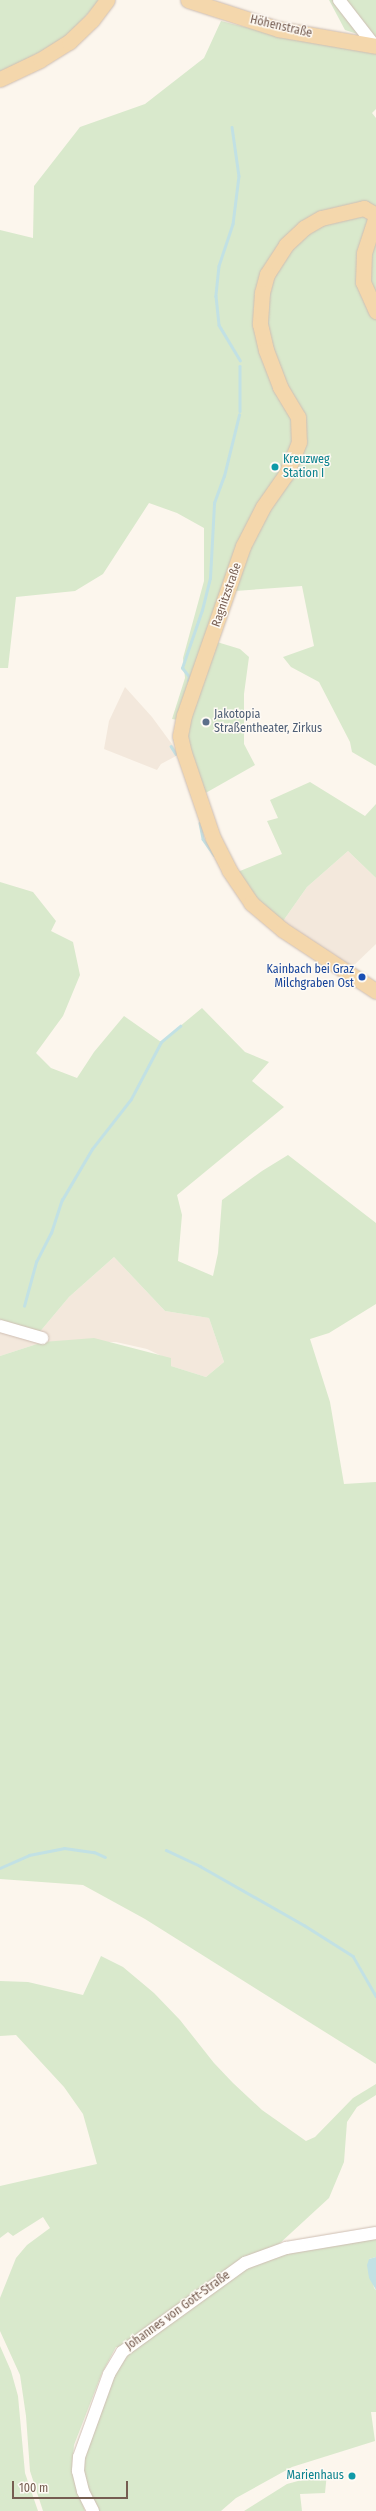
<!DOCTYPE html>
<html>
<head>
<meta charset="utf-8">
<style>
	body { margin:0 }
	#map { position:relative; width:376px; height:2511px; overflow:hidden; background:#fcf6ed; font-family:"Fira Sans Condensed",sans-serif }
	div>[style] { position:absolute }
	.residential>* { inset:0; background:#f3e8dc }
	.green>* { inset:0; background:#d9e9cc }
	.water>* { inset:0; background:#c2e1e4 }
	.stream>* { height:2.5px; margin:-1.25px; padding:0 1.25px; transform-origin:1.25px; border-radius:1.25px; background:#c2e1e4 }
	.roads { filter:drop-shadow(0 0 1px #cebeb3) drop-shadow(0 0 1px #cebeb3) }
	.minor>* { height:12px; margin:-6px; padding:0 6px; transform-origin:6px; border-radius:6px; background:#fff }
	.major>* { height:15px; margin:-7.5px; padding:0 7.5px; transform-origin:7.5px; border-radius:7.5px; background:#f4d7ac }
	.dots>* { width:11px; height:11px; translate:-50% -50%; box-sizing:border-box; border:2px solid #fefaf4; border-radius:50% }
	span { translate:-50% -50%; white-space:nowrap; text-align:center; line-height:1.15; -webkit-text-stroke:3px #fefaf4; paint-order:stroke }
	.street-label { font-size:12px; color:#765d51 }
	.culture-label { font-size:12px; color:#0d838f }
	.left { translate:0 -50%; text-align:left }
	.right { translate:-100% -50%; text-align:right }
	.service-label { font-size:12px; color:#4e5e75 }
	.transit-label { font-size:12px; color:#164399 }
	.scale { position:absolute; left:12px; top:2481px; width:116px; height:18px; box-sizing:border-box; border:2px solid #765d51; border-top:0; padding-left:5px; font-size:12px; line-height:14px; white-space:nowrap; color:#765d51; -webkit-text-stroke:3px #fefaf4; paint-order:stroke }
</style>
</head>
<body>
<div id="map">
	<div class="residential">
		<i style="clip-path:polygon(125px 687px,152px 717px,177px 751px,176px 756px,161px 764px,157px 770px,104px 749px,109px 721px)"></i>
		<i style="clip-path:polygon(348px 851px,376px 878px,376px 944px,351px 968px,281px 924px,307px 887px)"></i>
		<i style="clip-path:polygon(114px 1257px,165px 1311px,209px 1318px,224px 1362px,206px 1377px,171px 1366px,170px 1360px,147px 1349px,116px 1342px,43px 1342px,0 1356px,0 1324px,38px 1334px,69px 1297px)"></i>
	</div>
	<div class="green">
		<i style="clip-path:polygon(0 0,100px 0,65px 39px,0 73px)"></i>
		<i style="clip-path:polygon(329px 0,376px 0,376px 40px,345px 30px)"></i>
		<i style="clip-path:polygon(221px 21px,273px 34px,376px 53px,376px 109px,372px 113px,376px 118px,376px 766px,352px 752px,350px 742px,319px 682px,291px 667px,283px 657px,314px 646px,302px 586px,235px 591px,217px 642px,240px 649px,249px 657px,244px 694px,244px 744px,255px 765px,195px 799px,178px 720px,172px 719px,185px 678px,183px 658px,204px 581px,204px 528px,177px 513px,149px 503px,103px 574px,75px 591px,16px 597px,8px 668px,0 668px,0 230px,33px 238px,34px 186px,80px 127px,145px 104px,204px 58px)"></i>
		<i style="clip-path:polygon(310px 782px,365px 816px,376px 804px,376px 878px,348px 851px,307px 887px,281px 924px,256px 901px,235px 873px,282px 854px,267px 821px,278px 818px,270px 800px)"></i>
		<i style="clip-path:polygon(0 882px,33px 892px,56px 921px,51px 931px,73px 942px,80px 975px,63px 1016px,36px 1053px,51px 1068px,77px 1078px,94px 1052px,124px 1016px,161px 1042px,202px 1008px,245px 1052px,269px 1062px,252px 1081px,284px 1107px,177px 1195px,182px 1215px,178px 1261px,213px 1276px,218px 1253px,222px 1200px,262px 1171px,288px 1155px,376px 1223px,376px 1304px,329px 1333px,310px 1339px,330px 1402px,344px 1484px,376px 1482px,376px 2064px,145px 1919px,83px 1885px,0 1879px,0 1356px,43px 1342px,94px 1338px,171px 1358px,171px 1366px,206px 1377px,224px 1362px,209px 1318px,165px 1311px,114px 1257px,69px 1297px,38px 1334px,0 1324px)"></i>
		<i style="clip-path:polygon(101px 1956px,123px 1967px,154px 1993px,180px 2020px,214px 2063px,233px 2083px,262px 2110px,306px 2141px,315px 2137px,353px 2098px,376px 2084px,376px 2095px,357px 2107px,347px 2122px,344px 2162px,329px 2198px,279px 2244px,376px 2239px,376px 2257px,369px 2259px,374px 2288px,376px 2290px,376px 2412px,371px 2412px,375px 2441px,292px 2467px,236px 2498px,221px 2511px,99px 2511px,89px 2494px,82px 2464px,102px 2400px,127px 2349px,116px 2347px,102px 2373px,74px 2445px,72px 2467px,76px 2487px,85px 2511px,43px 2511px,30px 2471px,26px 2416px,20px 2375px,0 2331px,0 2298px,16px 2258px,27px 2245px,50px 2228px,43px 2217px,13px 2236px,8px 2232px,0 2238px,0 2186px,97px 2164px,83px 2114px,64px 2087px,16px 2035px,0 2036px,0 1981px,28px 1982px,83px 1995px)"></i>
		<i style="clip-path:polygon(0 2346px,11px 2371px,18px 2396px,25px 2473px,38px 2511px,0 2511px)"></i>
		<i style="clip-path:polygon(327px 2473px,325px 2493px,300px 2494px,302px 2511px,244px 2511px,287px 2484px)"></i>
	</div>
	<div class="water">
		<i style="clip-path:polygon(376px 2257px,376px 2290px,369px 2278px,367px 2265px,369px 2259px)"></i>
	</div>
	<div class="stream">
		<i style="left:232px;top:127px;width:49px;rotate:81.9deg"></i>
		<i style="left:239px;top:176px;width:48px;rotate:97.1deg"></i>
		<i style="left:233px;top:224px;width:44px;rotate:108.4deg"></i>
		<i style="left:219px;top:266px;width:30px;rotate:96deg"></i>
		<i style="left:216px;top:296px;width:29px;rotate:84deg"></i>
		<i style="left:219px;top:325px;width:41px;rotate:59deg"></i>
		<i style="left:240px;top:366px;width:45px;rotate:90deg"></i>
		<i style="left:188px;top:681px;width:4px;rotate:-76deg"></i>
		<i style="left:189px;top:677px;width:11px;rotate:-128deg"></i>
		<i style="left:182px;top:668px;width:61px;rotate:-71deg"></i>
		<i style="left:202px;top:610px;width:33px;rotate:-76deg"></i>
		<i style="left:210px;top:578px;width:75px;rotate:-86.9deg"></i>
		<i style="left:214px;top:503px;width:29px;rotate:-70deg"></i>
		<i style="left:224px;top:476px;width:63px;rotate:-76.2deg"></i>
		<i style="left:171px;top:746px;width:9px;rotate:58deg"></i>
		<i style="left:200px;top:823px;width:16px;rotate:79deg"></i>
		<i style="left:203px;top:839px;width:19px;rotate:55deg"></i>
		<i style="left:24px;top:1306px;width:46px;rotate:-74.7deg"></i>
		<i style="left:36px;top:1262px;width:33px;rotate:-63deg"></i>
		<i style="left:51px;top:1233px;width:35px;rotate:-72deg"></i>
		<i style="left:62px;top:1200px;width:59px;rotate:-59.5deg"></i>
		<i style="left:92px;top:1149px;width:63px;rotate:-52deg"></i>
		<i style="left:131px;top:1099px;width:64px;rotate:-62.2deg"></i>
		<i style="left:161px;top:1042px;width:25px;rotate:-40deg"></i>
		<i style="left:166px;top:1850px;width:38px;rotate:25deg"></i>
		<i style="left:200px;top:1866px;width:120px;rotate:29.6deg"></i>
		<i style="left:304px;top:1925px;width:58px;rotate:32.3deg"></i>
		<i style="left:353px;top:1956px;width:46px;rotate:60.1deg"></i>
		<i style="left:0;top:1868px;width:32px;rotate:-24deg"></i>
		<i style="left:29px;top:1855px;width:36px;rotate:-11deg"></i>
		<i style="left:64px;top:1848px;width:30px;rotate:8deg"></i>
		<i style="left:94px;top:1852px;width:12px;rotate:24deg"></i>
	</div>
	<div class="roads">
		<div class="minor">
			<i style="left:339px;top:0;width:57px;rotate:52.1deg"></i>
			<i style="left:0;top:1326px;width:44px;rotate:15.9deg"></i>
			<i style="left:93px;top:2511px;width:22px;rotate:-117deg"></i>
			<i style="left:83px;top:2491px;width:21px;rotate:-104deg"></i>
			<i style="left:78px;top:2471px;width:14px;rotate:-86deg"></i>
			<i style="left:79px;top:2457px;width:88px;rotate:-70.1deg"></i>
			<i style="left:109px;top:2374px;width:26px;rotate:-59deg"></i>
			<i style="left:122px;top:2352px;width:152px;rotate:-35.9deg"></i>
			<i style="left:245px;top:2263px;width:44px;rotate:-20.1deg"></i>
			<i style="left:286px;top:2248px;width:91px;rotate:-9.5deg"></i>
		</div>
		<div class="major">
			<i style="left:188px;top:0;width:95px;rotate:17.9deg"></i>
			<i style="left:278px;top:29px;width:99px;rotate:9.8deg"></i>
			<i style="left:0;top:79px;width:44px;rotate:-25.4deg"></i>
			<i style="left:40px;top:60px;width:34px;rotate:-32deg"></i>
			<i style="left:69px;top:42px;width:32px;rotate:-44deg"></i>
			<i style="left:92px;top:20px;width:25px;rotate:-53deg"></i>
			<i style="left:376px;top:215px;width:14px;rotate:-150deg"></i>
			<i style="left:364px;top:208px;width:44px;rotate:166.9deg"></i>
			<i style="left:321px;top:218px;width:20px;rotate:150deg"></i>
			<i style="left:304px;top:228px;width:25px;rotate:137deg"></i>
			<i style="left:286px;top:245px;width:35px;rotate:123deg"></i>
			<i style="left:267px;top:274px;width:20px;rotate:105deg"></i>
			<i style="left:262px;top:293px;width:31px;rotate:94deg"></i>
			<i style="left:260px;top:324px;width:27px;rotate:77deg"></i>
			<i style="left:266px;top:350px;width:40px;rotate:69deg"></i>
			<i style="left:280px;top:387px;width:35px;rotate:59deg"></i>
			<i style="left:298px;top:417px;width:25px;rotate:88deg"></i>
			<i style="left:299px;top:442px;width:35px;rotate:112deg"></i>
			<i style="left:286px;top:474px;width:40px;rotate:124.9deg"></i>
			<i style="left:263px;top:507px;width:44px;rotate:117.1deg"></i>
			<i style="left:243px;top:546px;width:179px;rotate:109.2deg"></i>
			<i style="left:184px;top:715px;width:21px;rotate:101deg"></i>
			<i style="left:180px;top:736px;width:17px;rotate:77deg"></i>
			<i style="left:184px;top:753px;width:90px;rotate:71.2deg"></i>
			<i style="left:213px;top:838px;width:36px;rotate:63deg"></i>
			<i style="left:229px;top:870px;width:40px;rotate:56deg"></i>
			<i style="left:251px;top:903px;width:42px;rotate:40.2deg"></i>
			<i style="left:283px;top:930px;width:111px;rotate:33.3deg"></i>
			<i style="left:376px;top:216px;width:39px;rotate:108deg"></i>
			<i style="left:364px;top:253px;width:29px;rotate:92deg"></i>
			<i style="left:363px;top:282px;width:32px;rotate:66deg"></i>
		</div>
	</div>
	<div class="dots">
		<i style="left:275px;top:467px;background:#0f9aa8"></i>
		<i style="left:206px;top:722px;background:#5c6f8a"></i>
		<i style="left:362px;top:977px;background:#1a4fb4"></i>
		<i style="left:352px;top:2476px;background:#0f9aa8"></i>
	</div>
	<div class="street-label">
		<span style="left:281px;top:27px;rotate:13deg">Höhenstraße</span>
		<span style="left:227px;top:595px;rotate:-71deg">Ragnitzstraße</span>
		<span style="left:178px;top:2311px;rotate:-36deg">Johannes von Gott-Straße</span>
	</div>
	<div class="culture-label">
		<span class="left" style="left:283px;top:467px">Kreuzweg<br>Station I</span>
		<span class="right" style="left:344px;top:2476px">Marienhaus</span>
	</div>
	<div class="service-label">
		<span class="left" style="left:214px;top:722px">Jakotopia<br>Straßentheater, Zirkus</span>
	</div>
	<div class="transit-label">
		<span class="right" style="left:354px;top:977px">Kainbach bei Graz<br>Milchgraben Ost</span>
	</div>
	<div class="scale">100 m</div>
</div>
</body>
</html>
